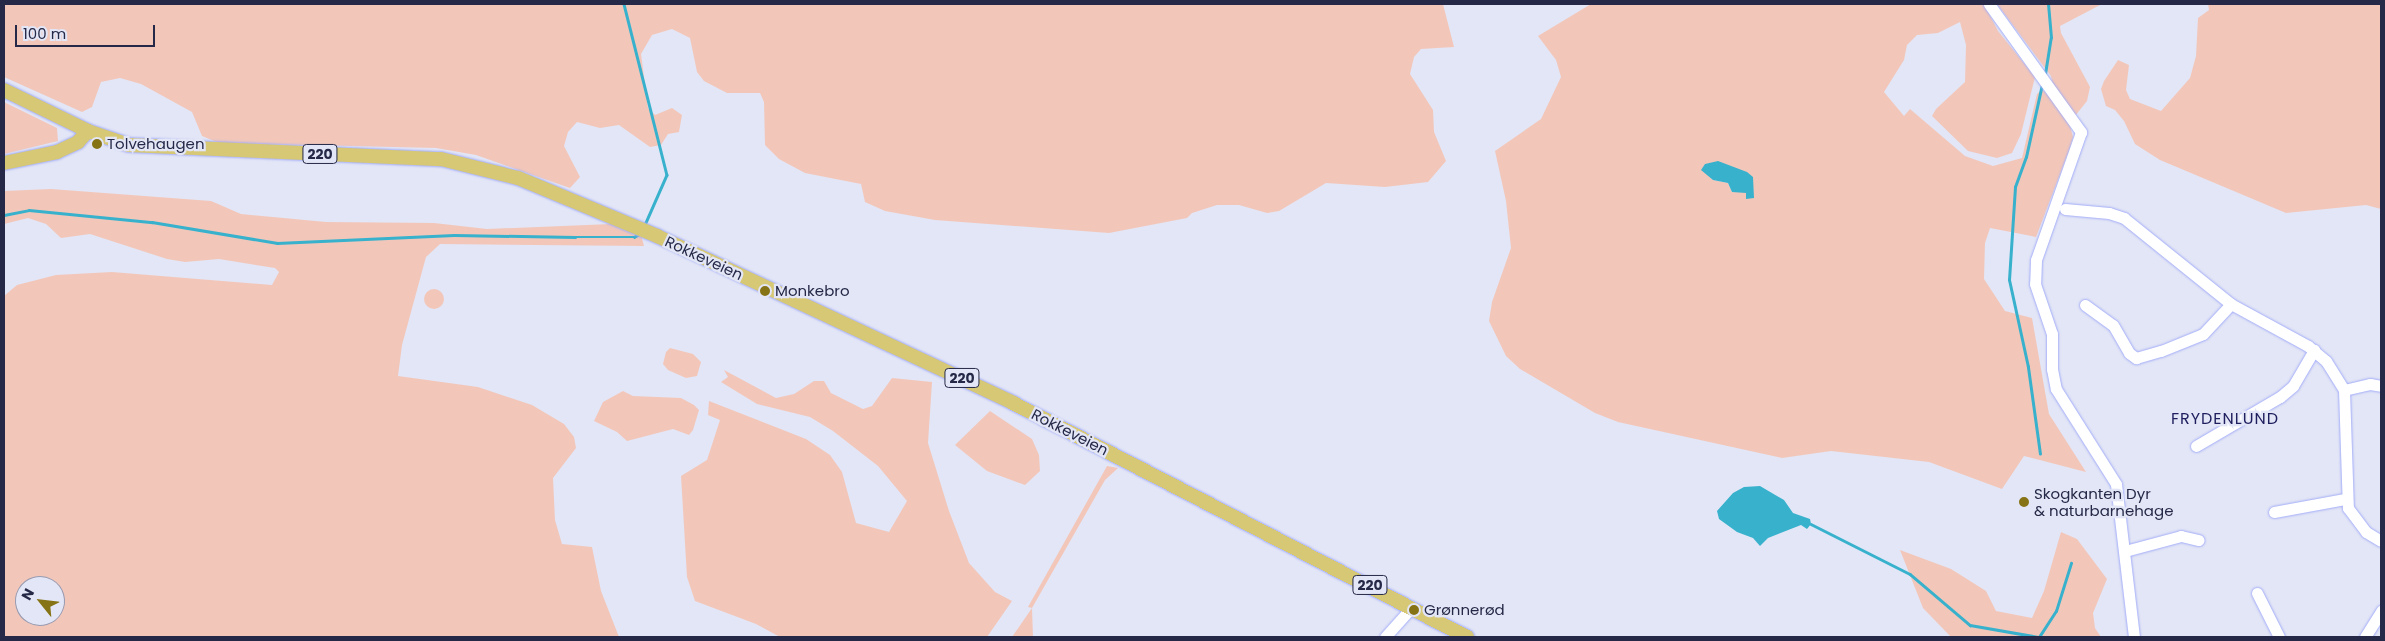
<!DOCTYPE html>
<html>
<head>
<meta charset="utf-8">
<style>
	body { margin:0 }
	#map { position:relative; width:2385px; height:641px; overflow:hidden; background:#e3e6f6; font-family:Poppins,sans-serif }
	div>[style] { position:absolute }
	.green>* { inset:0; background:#f2c7ba }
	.round { border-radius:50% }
	.water>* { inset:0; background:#38b1cd }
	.stream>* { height:2.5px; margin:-1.25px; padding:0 1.25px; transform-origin:1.25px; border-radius:1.25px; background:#38b1cd }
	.roads { filter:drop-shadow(0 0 1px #a2acf8) drop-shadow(0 0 1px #a2acf8) }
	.minor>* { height:11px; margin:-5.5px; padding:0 5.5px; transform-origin:5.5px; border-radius:5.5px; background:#fff }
	.major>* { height:14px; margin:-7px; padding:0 7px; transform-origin:7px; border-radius:7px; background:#d7c876 }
	.dots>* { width:14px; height:14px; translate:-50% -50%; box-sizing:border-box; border:2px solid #e3e6f6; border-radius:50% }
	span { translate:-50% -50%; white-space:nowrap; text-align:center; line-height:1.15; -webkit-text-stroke:4.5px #e3e6f6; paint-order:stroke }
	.shield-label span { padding:1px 4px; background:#e3e6f6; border:1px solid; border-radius:4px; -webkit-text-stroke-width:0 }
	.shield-label { font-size:14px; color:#252947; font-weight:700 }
	.poi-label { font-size:15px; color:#252947 }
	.left { translate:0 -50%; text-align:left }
	.street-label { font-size:15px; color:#252947 }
	.neighbourhood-label { font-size:16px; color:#1f1e5e; letter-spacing:1px }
	.frame { position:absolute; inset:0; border:5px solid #252947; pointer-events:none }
	.north { position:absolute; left:15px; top:576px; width:50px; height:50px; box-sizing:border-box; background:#e3e6f6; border:1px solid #979ab0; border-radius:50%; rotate:299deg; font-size:14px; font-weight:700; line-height:20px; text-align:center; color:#252947 }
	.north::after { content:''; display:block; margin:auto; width:18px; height:22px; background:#857315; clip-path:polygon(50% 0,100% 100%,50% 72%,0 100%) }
	.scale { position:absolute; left:15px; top:25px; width:140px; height:22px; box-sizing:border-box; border:2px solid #252947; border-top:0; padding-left:6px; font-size:15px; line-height:18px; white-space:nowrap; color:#252947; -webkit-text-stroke:4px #e3e6f6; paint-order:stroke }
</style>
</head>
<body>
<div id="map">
	<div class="green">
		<i style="clip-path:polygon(4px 4px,1443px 4px,1454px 47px,1421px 49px,1414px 57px,1410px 74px,1433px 110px,1434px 132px,1446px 161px,1428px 182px,1385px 187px,1326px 183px,1279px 211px,1267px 213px,1239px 205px,1217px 205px,1192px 213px,1187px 218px,1109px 233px,935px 220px,885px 211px,865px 202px,861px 184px,805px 173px,779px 159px,765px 145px,764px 102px,760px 93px,727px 93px,704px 81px,697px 72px,690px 38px,672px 29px,652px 35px,641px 54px,648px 108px,655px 115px,672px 108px,682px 115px,679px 132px,668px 134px,661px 145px,650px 147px,619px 125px,600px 128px,577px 122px,568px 132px,564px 146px,580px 177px,570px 188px,476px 155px,436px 148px,219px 143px,202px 136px,192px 112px,141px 84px,120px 78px,101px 82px,92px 107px,82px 112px,4px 77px)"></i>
		<i style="clip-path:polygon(evenodd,1591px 4px,1984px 4px,1998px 31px,2035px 77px,2021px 134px,2012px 153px,1997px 158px,1968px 151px,1932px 116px,1936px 109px,1965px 82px,1966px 45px,1960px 22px,1938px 33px,1917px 35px,1907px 45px,1904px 60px,1884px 92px,1904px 116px,1910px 109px,1965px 156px,1993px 166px,2022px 158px,2037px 94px,2042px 90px,2046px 92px,2069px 122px,2073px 137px,2070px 148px,2036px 237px,1990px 228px,1985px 243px,1984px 279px,2005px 311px,2032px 318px,2049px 414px,2086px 472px,2024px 456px,2002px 489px,1929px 462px,1831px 451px,1782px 458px,1618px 422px,1595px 413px,1520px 369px,1506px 356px,1489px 321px,1492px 302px,1511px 248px,1506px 201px,1495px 151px,1541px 119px,1561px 77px,1556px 60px,1538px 36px,1591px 4px,1702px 169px,1754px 188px,1732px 192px,1728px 183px,1713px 180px,1702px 169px)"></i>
		<i style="clip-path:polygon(1997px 4px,2102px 4px,2060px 26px,2061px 33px,2090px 87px,2087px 101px,2075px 116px,2053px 85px,2051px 76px)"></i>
		<i style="clip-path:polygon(2208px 4px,2381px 4px,2381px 209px,2366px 205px,2286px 213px,2160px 160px,2135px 144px,2124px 121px,2115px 110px,2106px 106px,2101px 89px,2104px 81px,2118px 60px,2129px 65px,2126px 90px,2130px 99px,2161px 111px,2190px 78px,2196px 56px,2198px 18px,2209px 10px)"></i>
		<i style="clip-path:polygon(4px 102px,57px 128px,58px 141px,4px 154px)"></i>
		<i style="clip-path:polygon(evenodd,51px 189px,211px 201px,241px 214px,326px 222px,434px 223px,487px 229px,611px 224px,641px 235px,644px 246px,440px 244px,426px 257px,402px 345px,398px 376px,478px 387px,532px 405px,564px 424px,574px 437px,576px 448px,553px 478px,555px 520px,562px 544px,592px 547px,601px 591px,619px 637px,4px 637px,4px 296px,17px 285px,56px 275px,112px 272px,272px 285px,279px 272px,275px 268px,219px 259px,185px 262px,167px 259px,90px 234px,61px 238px,46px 224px,28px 218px,4px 224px,4px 191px,51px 189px,25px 586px,55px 586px,55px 616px,25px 616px,25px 586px)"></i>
		<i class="round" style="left:424px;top:289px;width:20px;height:20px"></i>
		<i style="clip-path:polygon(670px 348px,693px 354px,701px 362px,697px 376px,686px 378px,668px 370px,663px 364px,666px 352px)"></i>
		<i style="clip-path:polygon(724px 370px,776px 398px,794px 394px,814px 381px,824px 381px,831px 393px,863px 409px,872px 406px,892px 378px,932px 382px,928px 443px,949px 511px,969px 563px,995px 592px,1012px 601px,987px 637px,780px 637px,756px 624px,695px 601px,687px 577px,681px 476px,707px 460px,720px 420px,708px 415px,709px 401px,806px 439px,830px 455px,842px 472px,856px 523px,889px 532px,907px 501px,878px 466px,833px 431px,810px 417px,757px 404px,721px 382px,728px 377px)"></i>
		<i style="clip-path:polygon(623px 391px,633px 396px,681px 398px,694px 405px,699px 410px,693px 430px,689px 435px,673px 429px,627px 441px,617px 432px,594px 421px,603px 402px)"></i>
		<i style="clip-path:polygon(990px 411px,1032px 439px,1039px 455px,1040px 471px,1025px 485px,987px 471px,955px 445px)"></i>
		<i style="clip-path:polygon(1107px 466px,1118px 468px,1105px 480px,1032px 608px,1033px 637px,1012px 637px,1032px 608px,1028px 607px)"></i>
		<i style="clip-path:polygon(2061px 532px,2077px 539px,2107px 579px,2093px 613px,2095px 628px,2101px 637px,1951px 637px,1923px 608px,1900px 550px,1951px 569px,1986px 591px,1996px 611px,2032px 618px,2044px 591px)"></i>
	</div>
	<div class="water">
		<i style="clip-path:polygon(1718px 161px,1747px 172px,1753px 177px,1754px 198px,1746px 199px,1746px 193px,1732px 192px,1728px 183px,1713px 180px,1701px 170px,1705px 164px)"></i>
		<i style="clip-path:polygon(1760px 486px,1784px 500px,1793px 513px,1810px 519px,1811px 524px,1807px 529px,1801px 525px,1768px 538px,1760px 546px,1753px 538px,1737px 532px,1719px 519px,1717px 511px,1733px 493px,1744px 487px)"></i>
	</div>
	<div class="stream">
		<i style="left:624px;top:4px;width:176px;rotate:75.9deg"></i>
		<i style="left:667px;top:175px;width:55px;rotate:113.7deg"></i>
		<i style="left:2045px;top:74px;width:36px;rotate:-81deg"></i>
		<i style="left:2051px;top:38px;width:34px;rotate:-95deg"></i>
		<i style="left:4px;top:215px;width:25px;rotate:-11deg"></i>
		<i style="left:29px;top:210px;width:124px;rotate:5.6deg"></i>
		<i style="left:152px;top:222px;width:127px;rotate:9.5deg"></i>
		<i style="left:277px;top:243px;width:177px;rotate:-2.6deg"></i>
		<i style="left:454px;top:235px;width:121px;rotate:0.9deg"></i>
		<i style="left:575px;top:237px;width:59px"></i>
		<i style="left:634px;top:237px;width:6px;rotate:-31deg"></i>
		<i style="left:2040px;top:454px;width:88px;rotate:-97.9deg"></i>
		<i style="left:2028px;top:367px;width:89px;rotate:-102.3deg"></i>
		<i style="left:2009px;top:280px;width:93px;rotate:-86.3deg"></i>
		<i style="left:2015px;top:187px;width:32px;rotate:-70deg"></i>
		<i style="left:2026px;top:157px;width:75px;rotate:-77.6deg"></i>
		<i style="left:1811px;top:524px;width:111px;rotate:26.8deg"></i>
		<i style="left:1910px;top:574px;width:79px;rotate:40.4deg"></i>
		<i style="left:1970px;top:625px;width:70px;rotate:9.9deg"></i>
		<i style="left:2039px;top:637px;width:31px;rotate:-57deg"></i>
		<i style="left:2056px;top:611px;width:50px;rotate:-72.6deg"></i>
	</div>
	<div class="roads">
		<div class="minor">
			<i style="left:1989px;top:4px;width:158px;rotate:54.3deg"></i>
			<i style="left:2081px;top:132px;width:136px;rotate:109.4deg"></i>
			<i style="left:2036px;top:260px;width:24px;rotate:92deg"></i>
			<i style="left:2035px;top:284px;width:53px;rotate:71.2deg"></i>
			<i style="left:2052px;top:334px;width:35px;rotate:90deg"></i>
			<i style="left:2052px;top:369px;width:20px;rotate:79deg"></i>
			<i style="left:2056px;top:389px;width:112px;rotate:57.7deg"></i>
			<i style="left:2116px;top:484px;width:154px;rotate:83.3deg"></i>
			<i style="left:2065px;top:209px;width:44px;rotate:5.2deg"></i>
			<i style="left:2109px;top:213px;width:16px;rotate:18deg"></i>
			<i style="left:2124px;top:218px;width:137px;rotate:38.8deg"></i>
			<i style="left:2231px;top:304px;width:88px;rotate:28.6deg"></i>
			<i style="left:2308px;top:346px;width:23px;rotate:40deg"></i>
			<i style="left:2326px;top:361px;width:34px;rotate:58deg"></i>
			<i style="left:2344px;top:390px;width:118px;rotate:88.1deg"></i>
			<i style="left:2348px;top:508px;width:30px;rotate:53deg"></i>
			<i style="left:2366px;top:532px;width:17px;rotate:31deg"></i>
			<i style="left:2085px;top:305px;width:34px;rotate:36deg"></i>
			<i style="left:2113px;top:325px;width:32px;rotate:60deg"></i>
			<i style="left:2129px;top:353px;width:9px;rotate:36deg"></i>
			<i style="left:2136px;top:358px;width:26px;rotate:-16deg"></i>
			<i style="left:2161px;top:351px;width:45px;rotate:-22deg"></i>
			<i style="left:2203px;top:334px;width:41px;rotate:-47deg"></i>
			<i style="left:2344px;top:390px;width:27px;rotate:-13deg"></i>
			<i style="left:2370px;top:384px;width:11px;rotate:10deg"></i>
			<i style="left:2196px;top:446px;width:97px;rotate:-30.3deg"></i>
			<i style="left:2280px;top:397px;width:17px;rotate:-40deg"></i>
			<i style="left:2293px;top:386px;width:42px;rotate:-59.7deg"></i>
			<i style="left:2274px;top:512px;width:72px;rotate:-10.4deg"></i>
			<i style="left:2125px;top:551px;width:58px;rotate:-15deg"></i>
			<i style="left:2181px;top:536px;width:18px;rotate:13deg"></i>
			<i style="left:2257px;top:593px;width:49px;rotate:63.4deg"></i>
			<i style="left:1385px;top:637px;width:40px;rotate:-48deg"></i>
			<i style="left:2365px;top:637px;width:31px;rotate:-58deg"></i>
		</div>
		<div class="major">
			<i style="left:4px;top:90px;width:93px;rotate:26deg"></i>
			<i style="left:88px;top:131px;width:43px;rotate:18.9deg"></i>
			<i style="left:129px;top:145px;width:312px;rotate:2.6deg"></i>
			<i style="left:441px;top:159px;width:79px;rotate:13.9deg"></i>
			<i style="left:518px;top:178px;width:151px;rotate:22.6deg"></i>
			<i style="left:657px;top:236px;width:393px;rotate:25.1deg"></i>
			<i style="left:1013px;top:403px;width:511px;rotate:27.27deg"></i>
			<i style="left:4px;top:163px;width:54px;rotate:-11.7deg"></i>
			<i style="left:57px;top:152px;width:23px;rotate:-25deg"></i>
			<i style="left:78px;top:142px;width:15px;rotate:-48deg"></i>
		</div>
	</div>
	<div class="dots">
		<i style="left:97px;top:144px;background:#857315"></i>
		<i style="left:765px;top:291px;background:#857315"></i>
		<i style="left:2024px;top:502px;background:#857315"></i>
		<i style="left:1414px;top:610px;background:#857315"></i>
	</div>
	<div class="shield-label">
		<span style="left:320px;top:154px">220</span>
		<span style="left:962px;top:378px">220</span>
		<span style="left:1370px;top:585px">220</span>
	</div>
	<div class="poi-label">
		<span class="left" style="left:107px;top:144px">Tolvehaugen</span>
		<span class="left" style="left:775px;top:291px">Monkebro</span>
		<span class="left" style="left:2034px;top:502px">Skogkanten Dyr<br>&amp; naturbarnehage</span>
		<span class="left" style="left:1424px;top:610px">Grønnerød</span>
	</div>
	<div class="street-label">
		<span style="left:704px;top:258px;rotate:25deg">Rokkeveien</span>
		<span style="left:1070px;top:432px;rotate:27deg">Rokkeveien</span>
	</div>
	<div class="neighbourhood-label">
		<span style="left:2225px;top:419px">FRYDENLUND</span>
	</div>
	<div class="frame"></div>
	<div class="north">N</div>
	<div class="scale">100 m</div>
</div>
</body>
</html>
